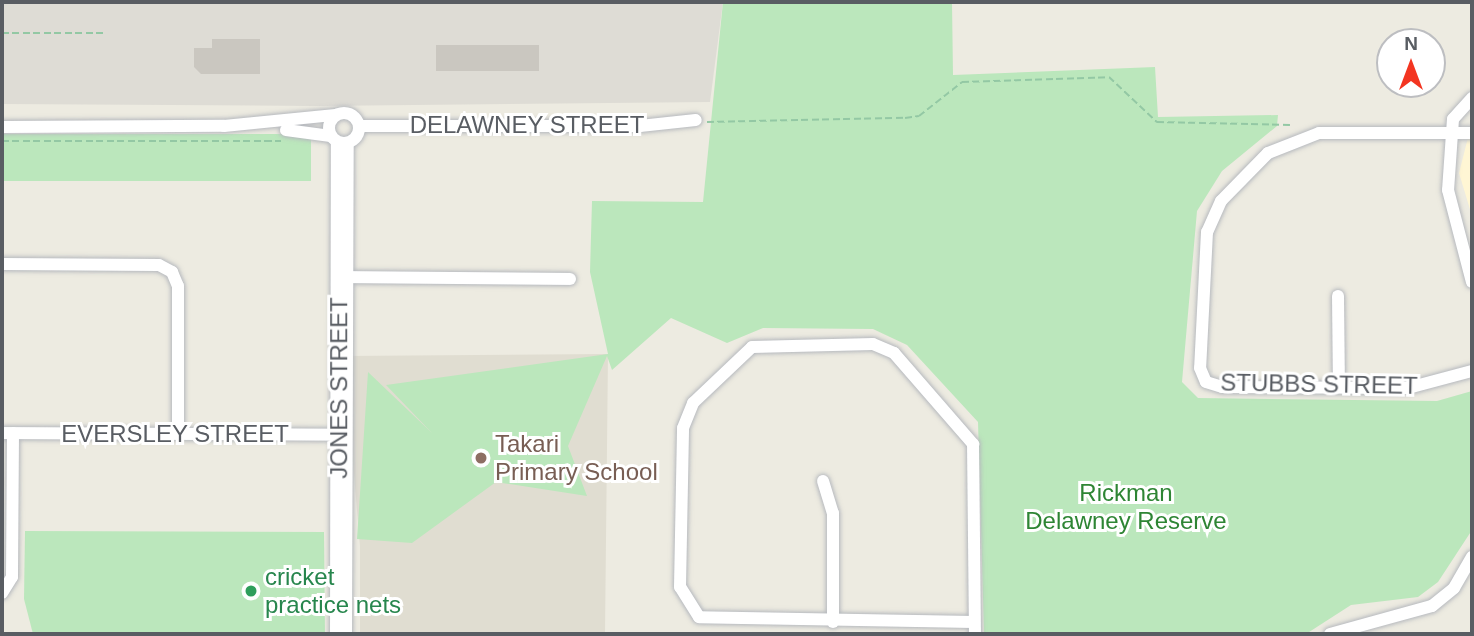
<!DOCTYPE html>
<html>
<head>
<meta charset="utf-8">
<style>
	body { margin:0 }
	#map { position:relative; width:1474px; height:636px; overflow:hidden; background:#edebe1; font-family:Arial,sans-serif }
	div>[style] { position:absolute }
	.commercial>* { inset:0; background:#fff6d4 }
	.industrial>* { inset:0; background:#dedcd5 }
	.education>* { inset:0; background:#e0ddd1 }
	.green>* { inset:0; background:#bbe7bc; transform-origin:0 0 }
	.building>* { inset:0; background:#cac7c0; transform-origin:0 0 }
	.path>* { height:2px; margin-top:-1px; transform-origin:0; background:repeating-linear-gradient(90deg,#93c8a4 0 7px,transparent 0 10.5px) }
	.roads { filter:drop-shadow(0 0 2px #b6b9be) drop-shadow(0 0 2px #b6b9be) }
	.minor>* { height:12px; margin:-6px; padding:0 6px; transform-origin:6px; border-radius:6px; background:#fff }
	.minor>.ring { margin:-6px; padding:0; box-sizing:content-box; background:none; border:12px solid #fff; border-radius:50% }
	.dots>* { width:19px; height:19px; translate:-50% -50%; box-sizing:border-box; border:4px solid #fff; border-radius:50% }
	span { translate:-50% -50%; white-space:nowrap; text-align:center; line-height:1.15; -webkit-text-stroke:6px #fff; paint-order:stroke }
	.street-label { font-size:24px; color:#595d63 }
	.education-label { font-size:24px; color:#785e54 }
	.left { translate:0 -50%; text-align:left }
	.park-label { font-size:24px; color:#2e8534 }
	.leisure-label { font-size:24px; color:#27864d }
	.frame { position:absolute; inset:0; border:4px solid #595d63; pointer-events:none }
	.north { position:absolute; left:1376px; top:28px; width:70px; height:70px; box-sizing:border-box; background:#fff; border:2px solid #bdbec1; border-radius:50%; rotate:0deg; font-size:19px; font-weight:700; line-height:28px; text-align:center; color:#595d63 }
	.north::after { content:''; display:block; margin:auto; width:24px; height:32px; background:#f33521; clip-path:polygon(50% 0,100% 100%,50% 72%,0 100%) }
</style>
</head>
<body>
<div id="map">
	<div class="commercial">
		<i style="clip-path:polygon(1472px 122px,1472px 216px,1459px 173px)"></i>
	</div>
	<div class="industrial">
		<i style="clip-path:polygon(2px 2px,723px 2px,710px 102px,317px 106px,2px 104px)"></i>
	</div>
	<div class="education">
		<i style="clip-path:polygon(608px 354px,605px 634px,360px 634px,360px 546px,344px 356px)"></i>
	</div>
	<div class="green">
		<i style="clip-path:polygon(723px 2px,952px 2px,953px 75px,1155px 67px,1158px 117px,1278px 115px,1277px 126px,1222px 171px,1197px 211px,1182px 382px,1198px 398px,1437px 401px,1472px 391px,1472px 530px,1438px 582px,1418px 597px,1351px 605px,1306px 634px,984px 634px,978px 422px,907px 345px,873px 329px,763px 328px,727px 343px,671px 318px,612px 370px,607px 356px,568px 446px,587px 496px,496px 482px,412px 543px,357px 539px,368px 372px,432px 433px,386px 385px,608px 354px,590px 272px,592px 201px,703px 202px)"></i>
		<i style="left:2px;top:134px;width:309px;height:47px"></i>
		<i style="clip-path:polygon(25px 531px,324px 532px,325px 634px,33px 634px,24px 599px)"></i>
	</div>
	<div class="building">
		<i style="clip-path:polygon(212px 39px,260px 39px,260px 74px,201px 74px,194px 67px,194px 48px,212px 48px)"></i>
		<i style="left:436px;top:45px;width:103px;height:26px"></i>
	</div>
	<div class="path">
		<i style="left:2px;top:33px;width:105px"></i>
		<i style="left:707px;top:122px;width:198px;rotate:-1.2deg"></i>
		<i style="left:905px;top:118px;width:14px;rotate:-8deg"></i>
		<i style="left:919px;top:116px;width:55px;rotate:-38.3deg"></i>
		<i style="left:962px;top:82px;width:147px;rotate:-1.9deg"></i>
		<i style="left:1109px;top:77px;width:66px;rotate:43.2deg"></i>
		<i style="left:1157px;top:122px;width:133px;rotate:1.3deg"></i>
		<i style="left:2px;top:141px;width:279px"></i>
	</div>
	<div class="roads">
		<div class="minor">
			<i style="left:1472px;top:98px;width:28px;rotate:132deg"></i>
			<i style="left:1453px;top:119px;width:71px;rotate:94deg"></i>
			<i style="left:1448px;top:190px;width:95px;rotate:75.4deg"></i>
			<i class="ring" style="left:329px;top:113px;width:18px;height:18px"></i>
			<i style="left:359px;top:126px;width:281px"></i>
			<i style="left:640px;top:126px;width:56px;rotate:-6.1deg"></i>
			<i style="left:2px;top:127px;width:222px;rotate:-0.3deg"></i>
			<i style="left:224px;top:126px;width:112px;rotate:-5.7deg"></i>
			<i style="left:286px;top:130px;width:45px;rotate:7.6deg"></i>
			<i style="left:1472px;top:133px;width:153px;rotate:180deg"></i>
			<i style="left:1319px;top:133px;width:55px;rotate:158.6deg"></i>
			<i style="left:1268px;top:153px;width:67px;rotate:134.4deg"></i>
			<i style="left:1221px;top:201px;width:34px;rotate:114deg"></i>
			<i style="left:1207px;top:232px;width:136px;rotate:92.9deg"></i>
			<i style="left:1200px;top:368px;width:15px;rotate:67deg"></i>
			<i style="left:1206px;top:382px;width:17px;rotate:17deg"></i>
			<i style="left:1222px;top:387px;width:186px;rotate:0.3deg"></i>
			<i style="left:1408px;top:388px;width:66px;rotate:-14.9deg"></i>
			<i style="left:2px;top:264px;width:157px;rotate:0.4deg"></i>
			<i style="left:159px;top:265px;width:15px;rotate:28deg"></i>
			<i style="left:172px;top:272px;width:15px;rotate:67deg"></i>
			<i style="left:178px;top:286px;width:148px;rotate:90deg"></i>
			<i style="left:342px;top:277px;width:228px;rotate:0.5deg"></i>
			<i style="left:1338px;top:296px;width:91px;rotate:89.4deg"></i>
			<i style="left:2px;top:433px;width:342px;rotate:0.3deg"></i>
			<i style="left:823px;top:481px;width:34px;rotate:73deg"></i>
			<i style="left:833px;top:513px;width:109px;rotate:90deg"></i>
			<i style="left:2px;top:593px;width:19px;rotate:-58deg"></i>
			<i style="left:12px;top:577px;width:144px;rotate:-89.6deg"></i>
			<i style="left:974px;top:622px;width:275px;rotate:-179deg"></i>
			<i style="left:699px;top:617px;width:36px;rotate:-122deg"></i>
			<i style="left:680px;top:587px;width:159px;rotate:-88.9deg"></i>
			<i style="left:683px;top:428px;width:27px;rotate:-68deg"></i>
			<i style="left:693px;top:403px;width:81px;rotate:-43.5deg"></i>
			<i style="left:752px;top:347px;width:121px;rotate:-1.4deg"></i>
			<i style="left:873px;top:344px;width:23px;rotate:23deg"></i>
			<i style="left:894px;top:353px;width:121px;rotate:49deg"></i>
			<i style="left:973px;top:444px;width:190px;rotate:89.4deg"></i>
			<i style="left:336px;top:634px;width:492px;rotate:-89.9deg"></i>
			<i style="left:346px;top:634px;width:491px;rotate:-89.8deg"></i>
			<i style="left:1330px;top:634px;width:106px;rotate:-15.4deg"></i>
			<i style="left:1432px;top:606px;width:28px;rotate:-39deg"></i>
			<i style="left:1454px;top:588px;width:36px;rotate:-60deg"></i>
		</div>
	</div>
	<div class="dots">
		<i style="left:481px;top:458px;background:#8d6e63"></i>
		<i style="left:251px;top:591px;background:#2e9e5b"></i>
	</div>
	<div class="street-label">
		<span style="left:527px;top:125px">DELAWNEY STREET</span>
		<span style="left:1319px;top:384px;rotate:1deg">STUBBS STREET</span>
		<span style="left:339px;top:388px;rotate:-90deg">JONES STREET</span>
		<span style="left:175px;top:434px">EVERSLEY STREET</span>
	</div>
	<div class="education-label">
		<span class="left" style="left:495px;top:458px">Takari<br>Primary School</span>
	</div>
	<div class="park-label">
		<span style="left:1126px;top:507px">Rickman<br>Delawney Reserve</span>
	</div>
	<div class="leisure-label">
		<span class="left" style="left:265px;top:591px">cricket<br>practice nets</span>
	</div>
	<div class="frame"></div>
	<div class="north">N</div>
</div>
</body>
</html>
